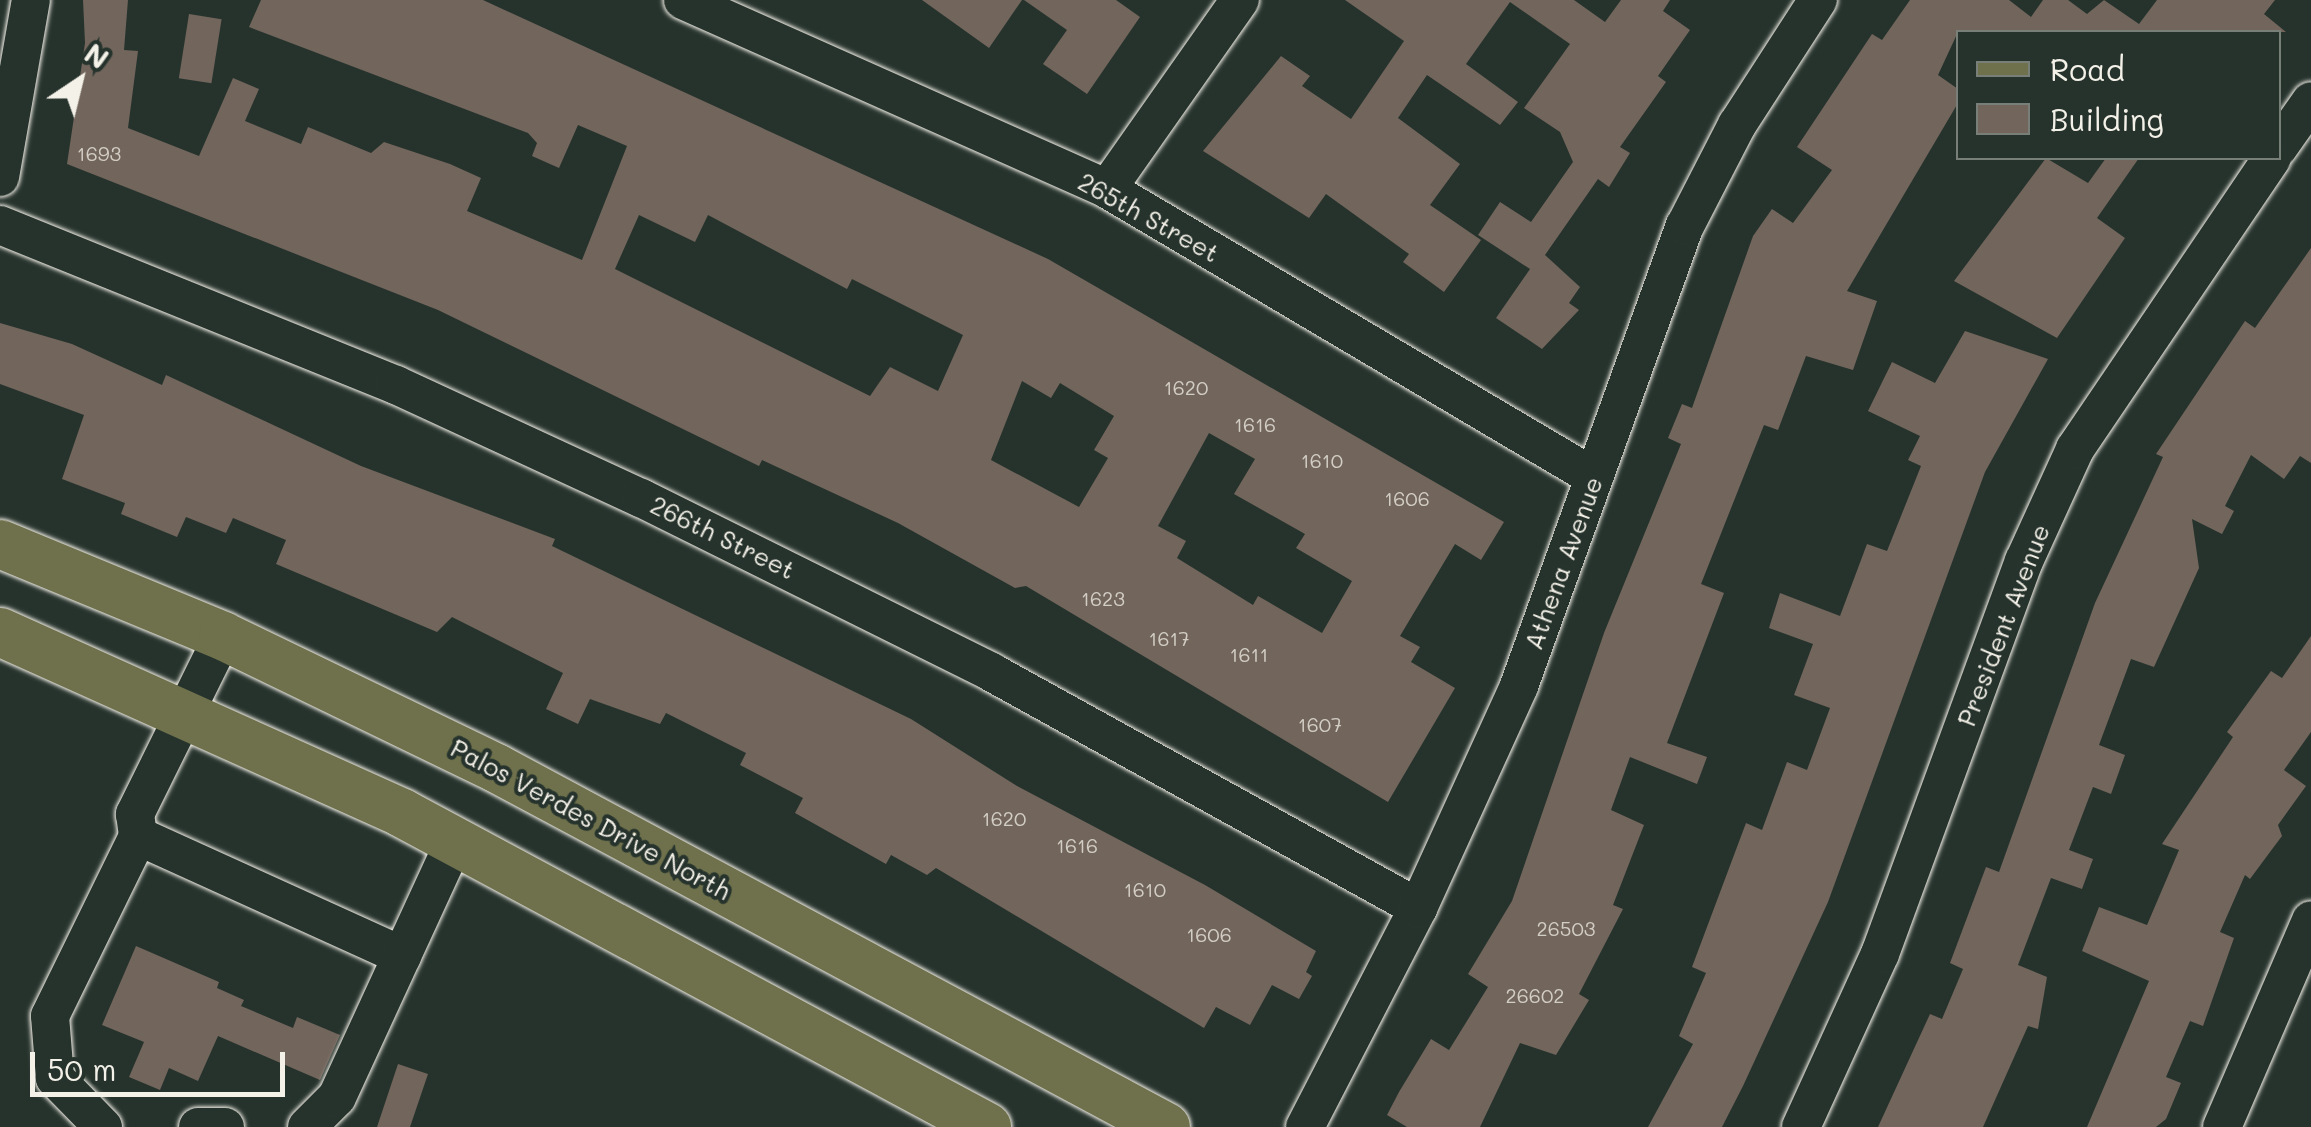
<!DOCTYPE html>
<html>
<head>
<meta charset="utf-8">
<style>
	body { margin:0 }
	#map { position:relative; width:2311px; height:1127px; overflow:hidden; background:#26332d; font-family:Mali,sans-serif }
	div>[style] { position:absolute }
	.building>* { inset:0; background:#71655c; transform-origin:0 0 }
	.roads { filter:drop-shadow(0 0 2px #f4f1e8) drop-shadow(0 0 2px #f4f1e8) }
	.minor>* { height:38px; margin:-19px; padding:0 19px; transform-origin:19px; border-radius:19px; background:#26332d }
	.major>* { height:48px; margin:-24px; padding:0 24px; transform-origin:24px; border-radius:24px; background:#6e714b }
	span { translate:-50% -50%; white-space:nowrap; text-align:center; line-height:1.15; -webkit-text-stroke:8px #26332d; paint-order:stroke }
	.number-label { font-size:20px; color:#d3cec5 }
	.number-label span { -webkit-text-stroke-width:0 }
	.street-label { font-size:25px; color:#f4f1e8 }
	.legend { position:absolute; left:1956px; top:30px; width:325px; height:130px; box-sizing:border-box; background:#26332d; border:2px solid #787f78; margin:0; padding:12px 18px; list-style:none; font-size:30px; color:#f4f1e8 }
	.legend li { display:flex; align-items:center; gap:20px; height:50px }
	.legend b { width:50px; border:2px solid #787f78 }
	.north { position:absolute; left:30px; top:30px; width:100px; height:100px; -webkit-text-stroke:8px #26332d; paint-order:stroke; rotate:35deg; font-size:28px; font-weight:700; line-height:40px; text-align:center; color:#f4f1e8 }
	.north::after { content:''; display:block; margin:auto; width:35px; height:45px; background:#f4f1e8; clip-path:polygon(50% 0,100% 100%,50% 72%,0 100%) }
	.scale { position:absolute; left:30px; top:1052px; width:255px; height:45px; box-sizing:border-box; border:5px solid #f4f1e8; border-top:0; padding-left:12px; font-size:30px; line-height:35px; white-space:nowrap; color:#f4f1e8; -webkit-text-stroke:8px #26332d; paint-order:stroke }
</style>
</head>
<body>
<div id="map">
	<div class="building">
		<i style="clip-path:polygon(evenodd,83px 0,128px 0,124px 50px,138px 51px,128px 128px,199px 156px,233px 78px,259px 89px,245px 121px,301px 144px,308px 127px,371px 153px,384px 142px,450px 164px,481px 178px,467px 211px,582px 260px,627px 146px,578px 125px,559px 168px,532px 156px,537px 143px,528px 133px,249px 27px,261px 0,483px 0,1048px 259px,1504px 522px,1481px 560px,1455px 544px,1400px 636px,1420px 647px,1411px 662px,1455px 688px,1388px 802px,1026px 586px,1015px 588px,898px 523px,762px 460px,759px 466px,438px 310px,67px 164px,85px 43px,83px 0,639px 215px,695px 242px,708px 215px,847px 289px,852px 279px,963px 335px,938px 391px,890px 367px,870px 396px,615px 269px,639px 215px,83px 0,1022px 381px,1051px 398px,1060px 383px,1114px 416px,1094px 450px,1108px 458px,1079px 507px,991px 460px,1022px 381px,83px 0,1209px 433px,1255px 459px,1234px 494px,1305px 534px,1296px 548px,1352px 581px,1322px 633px,1258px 596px,1253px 605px,1177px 558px,1186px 541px,1158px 526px,1209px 433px)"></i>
		<i style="clip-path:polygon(922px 0,1022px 0,989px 48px)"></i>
		<i style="clip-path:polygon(1024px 0,1116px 0,1140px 17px,1087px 94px,1043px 64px,1067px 30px)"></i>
		<i style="clip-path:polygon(1345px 0,1574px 0,1605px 22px,1621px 0,1670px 0,1663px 11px,1690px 30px,1658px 76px,1666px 82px,1620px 147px,1630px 153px,1609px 187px,1598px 179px,1545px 255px,1580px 287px,1569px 303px,1579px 310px,1542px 349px,1496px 318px,1530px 269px,1478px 235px,1500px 202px,1531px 222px,1573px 162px,1560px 132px,1524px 108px,1570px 44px,1510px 2px,1466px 64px,1518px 102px,1500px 125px,1427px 75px,1398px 118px,1460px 164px,1430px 205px,1481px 240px,1444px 292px,1403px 262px,1409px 254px,1326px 194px,1309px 218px,1203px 151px,1281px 56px,1310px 76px,1302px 86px,1351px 119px,1404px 41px)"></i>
		<i style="clip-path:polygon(1910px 0,2009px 0,2031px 17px,2043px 0,2068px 0,2087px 14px,2104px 0,2139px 24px,2157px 0,2275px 0,2264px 14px,2286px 32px,1958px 32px,1938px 75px,1958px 89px,1958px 103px,1847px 291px,1877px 301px,1853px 370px,1806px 356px,1778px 430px,1764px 425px,1701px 584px,1724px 593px,1667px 743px,1707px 757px,1697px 784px,1630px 757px,1611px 810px,1644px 825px,1613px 905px,1623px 909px,1579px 994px,1589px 1000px,1556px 1055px,1520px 1043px,1480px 1127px,1407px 1127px,1387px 1115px,1399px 1092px,1431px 1039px,1449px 1050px,1488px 987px,1468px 974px,1512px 901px,1604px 633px,1681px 444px,1668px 438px,1682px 404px,1692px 408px,1753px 236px,1772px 209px,1793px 223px,1832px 170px,1797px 147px,1872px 34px,1882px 40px)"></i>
		<i style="left:189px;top:14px;width:33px;height:65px;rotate:9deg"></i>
		<i style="clip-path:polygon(2046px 158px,2088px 183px,2106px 158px,2139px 158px,2097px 218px,2125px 238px,2057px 338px,1954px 281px)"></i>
		<i style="clip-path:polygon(2311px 248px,2311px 463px,2300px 456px,2284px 479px,2251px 455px,2225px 506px,2234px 511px,2222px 534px,2192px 519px,2199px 568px,2154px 667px,2131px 659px,2099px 745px,2125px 755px,2111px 794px,2093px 787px,2069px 850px,2093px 859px,2082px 889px,2051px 878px,2018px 965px,2047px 977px,2038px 1029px,2028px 1026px,1983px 1127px,1878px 1127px,1930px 1014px,1942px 1019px,1963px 969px,1950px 963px,1986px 867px,1999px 872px,2095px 603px,2163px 457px,2156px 454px,2245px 321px,2255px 328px)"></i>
		<i style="clip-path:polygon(0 323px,72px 344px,162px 385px,166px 375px,361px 466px,555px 539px,552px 546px,911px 719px,1017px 786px,1205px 885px,1316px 951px,1306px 972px,1312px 976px,1299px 999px,1272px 985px,1250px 1025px,1216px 1007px,1204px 1028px,936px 868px,927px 875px,891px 855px,886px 864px,795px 813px,803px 798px,740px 765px,746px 753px,666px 713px,660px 724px,590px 699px,578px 724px,546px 709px,563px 673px,452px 617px,437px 632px,276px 564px,286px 540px,233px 518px,226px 533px,186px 517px,177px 537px,121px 514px,125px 503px,62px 479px,84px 415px,0 384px)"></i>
		<i style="clip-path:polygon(1965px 331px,2048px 359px,1985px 472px,1828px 902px,1743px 1086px,1722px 1127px,1648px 1127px,1693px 1044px,1679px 1036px,1706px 973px,1692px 967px,1746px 823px,1762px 830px,1787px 762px,1807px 770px,1830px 708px,1794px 695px,1813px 644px,1769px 628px,1780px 593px,1840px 616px,1867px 544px,1887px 551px,1921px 466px,1908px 460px,1920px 436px,1868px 411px,1892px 362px,1935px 383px)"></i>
		<i style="clip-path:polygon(2311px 636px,2311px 732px,2284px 770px,2306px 786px,2278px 825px,2282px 836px,2270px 852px,2250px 879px,2245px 875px,2220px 932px,2234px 938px,2203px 1026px,2190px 1021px,2166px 1077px,2181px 1083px,2166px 1119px,2156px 1127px,2087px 1127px,2149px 981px,2082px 951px,2099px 907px,2147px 925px,2179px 850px,2162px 844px,2233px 737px,2227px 732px,2271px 671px,2282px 678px)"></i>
		<i style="clip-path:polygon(136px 946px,219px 982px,217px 988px,244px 1000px,241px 1006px,293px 1028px,297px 1017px,340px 1035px,320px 1080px,218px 1036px,198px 1081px,169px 1068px,160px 1090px,129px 1077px,144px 1042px,102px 1025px)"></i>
		<i style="clip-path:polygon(398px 1064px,428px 1074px,410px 1127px,377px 1127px)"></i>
	</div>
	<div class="roads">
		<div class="minor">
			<i style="left:683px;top:0;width:464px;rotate:24deg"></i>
			<i style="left:1107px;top:189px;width:566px;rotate:30.6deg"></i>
			<i style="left:2278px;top:148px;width:57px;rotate:-54.9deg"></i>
			<i style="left:0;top:177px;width:180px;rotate:-80.1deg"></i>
			<i style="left:1107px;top:189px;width:231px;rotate:-54.9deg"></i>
			<i style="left:0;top:225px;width:427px;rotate:22deg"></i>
			<i style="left:396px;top:385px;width:270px;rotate:24.8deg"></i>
			<i style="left:641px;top:498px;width:391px;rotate:26.4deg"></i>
			<i style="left:991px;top:672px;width:488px;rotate:28.9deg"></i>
			<i style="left:223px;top:636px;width:199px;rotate:116.3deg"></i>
			<i style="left:135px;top:814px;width:22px;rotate:82deg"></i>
			<i style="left:138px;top:836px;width:290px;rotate:24.4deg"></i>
			<i style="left:103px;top:1127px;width:69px;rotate:-134.4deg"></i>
			<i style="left:55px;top:1078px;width:62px;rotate:-94.6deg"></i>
			<i style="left:50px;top:1016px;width:200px;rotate:-63.9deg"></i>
			<i style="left:198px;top:1127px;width:27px"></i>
			<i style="left:307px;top:1127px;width:42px;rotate:-45deg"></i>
			<i style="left:337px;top:1097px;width:282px;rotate:-65.3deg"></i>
			<i style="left:1305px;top:1127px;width:246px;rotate:-62.7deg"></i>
			<i style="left:1418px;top:908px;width:244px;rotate:-65.5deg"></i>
			<i style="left:1519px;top:686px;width:489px;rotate:-70.2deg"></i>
			<i style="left:1685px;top:226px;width:114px;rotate:-62.8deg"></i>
			<i style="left:1737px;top:125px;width:149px;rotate:-57.1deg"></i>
			<i style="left:1801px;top:1127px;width:190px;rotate:-65.5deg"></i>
			<i style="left:1880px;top:954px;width:419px;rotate:-69.9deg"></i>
			<i style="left:2024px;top:561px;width:123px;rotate:-65.5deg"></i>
			<i style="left:2075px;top:449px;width:351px;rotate:-55.9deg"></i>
			<i style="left:2222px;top:1127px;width:225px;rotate:-66.7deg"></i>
		</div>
		<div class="major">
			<i style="left:0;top:544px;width:241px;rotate:22.4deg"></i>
			<i style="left:223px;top:636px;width:303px;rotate:25.8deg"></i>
			<i style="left:496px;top:768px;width:760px;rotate:28.18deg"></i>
			<i style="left:0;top:632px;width:441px;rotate:24.2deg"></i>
			<i style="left:402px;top:813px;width:664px;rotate:28.22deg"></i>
		</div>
	</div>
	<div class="number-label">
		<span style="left:99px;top:153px">1693</span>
		<span style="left:1186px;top:387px">1620</span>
		<span style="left:1255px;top:424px">1616</span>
		<span style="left:1322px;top:460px">1610</span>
		<span style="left:1407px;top:498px">1606</span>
		<span style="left:1103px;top:598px">1623</span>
		<span style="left:1169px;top:638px">1617</span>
		<span style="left:1249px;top:654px">1611</span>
		<span style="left:1320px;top:724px">1607</span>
		<span style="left:1004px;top:818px">1620</span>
		<span style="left:1077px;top:845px">1616</span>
		<span style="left:1145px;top:889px">1610</span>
		<span style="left:1566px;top:928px">26503</span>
		<span style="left:1209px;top:934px">1606</span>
		<span style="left:1535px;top:995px">26602</span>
	</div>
	<div class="street-label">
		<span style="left:1149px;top:217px;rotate:29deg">265th Street</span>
		<span style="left:723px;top:537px;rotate:26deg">266th Street</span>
		<span style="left:1563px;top:563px;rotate:-70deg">Athena Avenue</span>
		<span style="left:2003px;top:625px;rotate:-69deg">President Avenue</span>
		<span style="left:591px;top:819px;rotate:28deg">Palos Verdes Drive North</span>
	</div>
	<ul class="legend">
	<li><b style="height:12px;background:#6e714b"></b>Road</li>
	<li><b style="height:28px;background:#71655c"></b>Building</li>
	</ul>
	<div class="north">N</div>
	<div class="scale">50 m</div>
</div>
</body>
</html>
